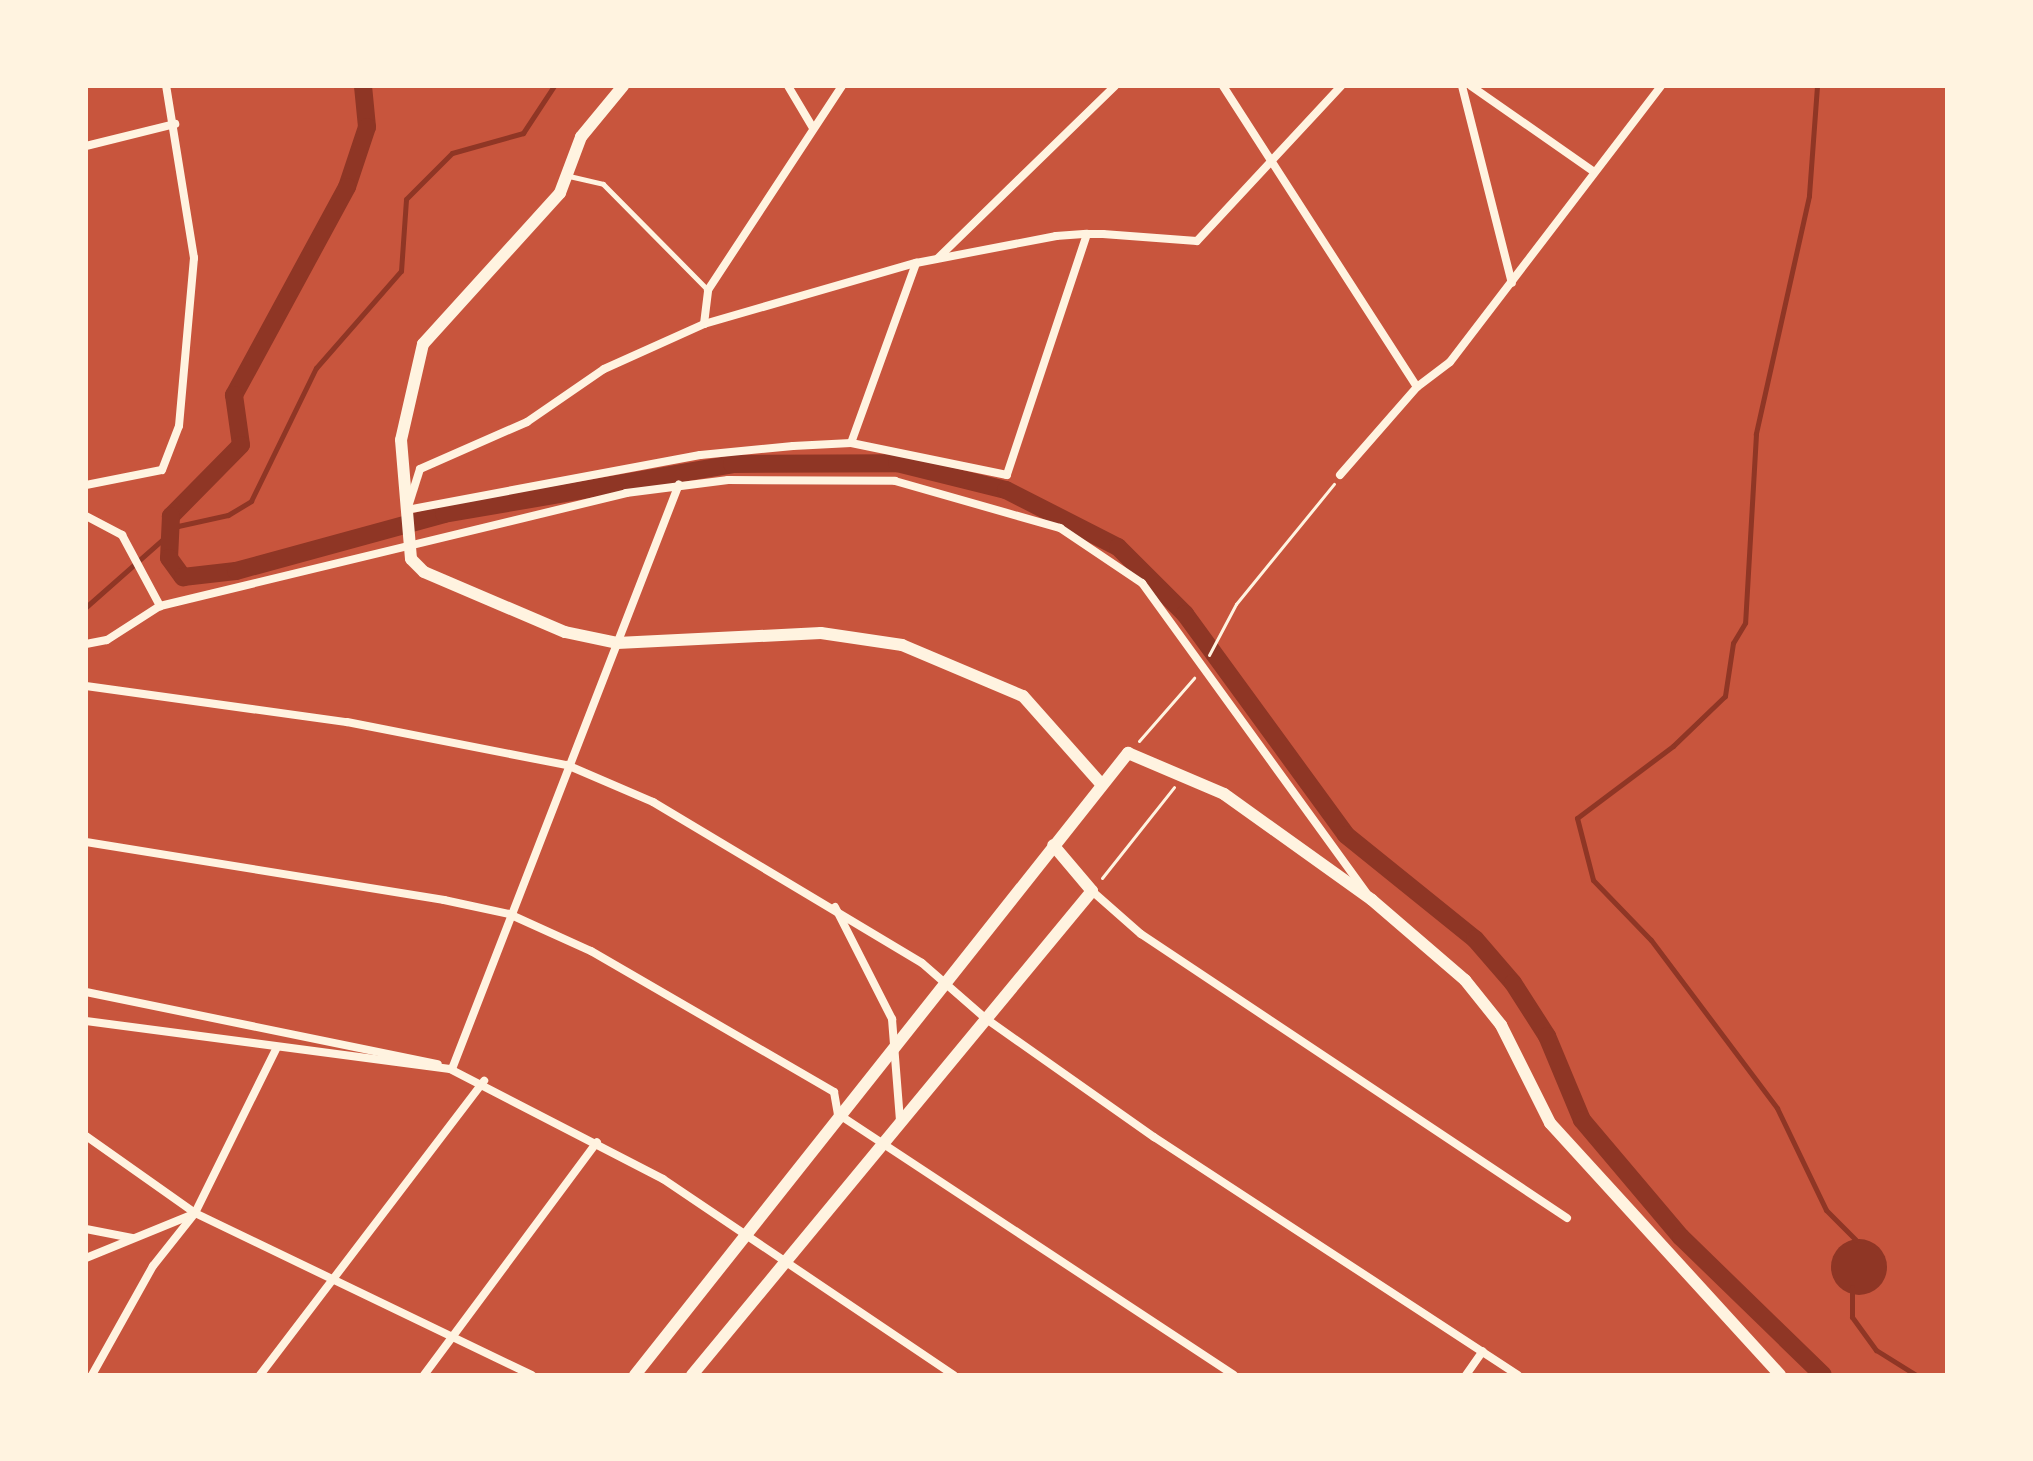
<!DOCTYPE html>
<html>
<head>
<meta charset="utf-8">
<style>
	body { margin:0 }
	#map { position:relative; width:2033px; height:1461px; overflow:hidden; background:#c8553d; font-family:Ubuntu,sans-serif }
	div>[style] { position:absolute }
	.water>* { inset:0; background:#8f3625 }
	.round { border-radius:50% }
	.stream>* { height:5px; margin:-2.5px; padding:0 2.5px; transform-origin:2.5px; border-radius:2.5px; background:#8f3625 }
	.canal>* { height:18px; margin:-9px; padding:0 9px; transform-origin:9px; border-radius:9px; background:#8f3625 }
	.path>* { height:3px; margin:-1.5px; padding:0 1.5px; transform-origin:1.5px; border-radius:1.5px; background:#fff3e0 }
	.service>* { height:5px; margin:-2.5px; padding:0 2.5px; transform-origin:2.5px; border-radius:2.5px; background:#fff3e0 }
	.minor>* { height:8px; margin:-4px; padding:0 4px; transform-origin:4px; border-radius:4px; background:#fff3e0 }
	.tertiary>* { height:12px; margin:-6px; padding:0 6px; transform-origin:6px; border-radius:6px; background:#fff3e0 }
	span { translate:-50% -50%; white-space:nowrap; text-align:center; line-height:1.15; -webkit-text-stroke:8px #fff3e0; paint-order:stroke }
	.frame { position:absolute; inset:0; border:88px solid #fff3e0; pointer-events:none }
</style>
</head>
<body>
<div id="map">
	<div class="water">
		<i class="round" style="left:1831px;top:1239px;width:56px;height:56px"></i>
	</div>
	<div class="stream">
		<i style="left:1817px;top:86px;width:110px;rotate:94.2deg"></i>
		<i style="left:1809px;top:196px;width:244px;rotate:102.6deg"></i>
		<i style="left:1756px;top:434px;width:189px;rotate:93.3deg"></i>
		<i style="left:1745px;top:623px;width:23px;rotate:121deg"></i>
		<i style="left:1733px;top:643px;width:54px;rotate:98.6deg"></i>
		<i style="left:1725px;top:696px;width:72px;rotate:136.1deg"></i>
		<i style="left:1673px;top:746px;width:120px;rotate:143.1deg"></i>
		<i style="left:1577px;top:818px;width:64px;rotate:75.5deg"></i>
		<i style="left:1593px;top:880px;width:83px;rotate:46deg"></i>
		<i style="left:1651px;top:940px;width:210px;rotate:53.1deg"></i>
		<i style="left:1777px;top:1108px;width:113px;rotate:64.3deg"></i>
		<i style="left:1826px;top:1210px;width:42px;rotate:45deg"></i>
		<i style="left:86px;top:607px;width:123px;rotate:-41.4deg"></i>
		<i style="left:178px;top:526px;width:51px;rotate:-12.4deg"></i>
		<i style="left:228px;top:515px;width:27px;rotate:-31deg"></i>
		<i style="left:251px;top:501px;width:148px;rotate:-64deg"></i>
		<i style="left:316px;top:368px;width:129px;rotate:-48.8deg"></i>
		<i style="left:401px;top:271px;width:72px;rotate:-86deg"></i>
		<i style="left:406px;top:199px;width:65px;rotate:-45deg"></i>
		<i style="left:452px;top:153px;width:74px;rotate:-15.7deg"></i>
		<i style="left:523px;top:133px;width:56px;rotate:-56.6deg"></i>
		<i style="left:1852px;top:1287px;width:30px;rotate:90deg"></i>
		<i style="left:1852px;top:1317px;width:41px;rotate:54deg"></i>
		<i style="left:1876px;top:1350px;width:47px;rotate:32deg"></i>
	</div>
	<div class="canal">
		<i style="left:363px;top:86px;width:41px;rotate:84.4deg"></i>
		<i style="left:367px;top:127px;width:63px;rotate:108.4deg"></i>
		<i style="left:347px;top:187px;width:237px;rotate:118.5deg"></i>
		<i style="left:234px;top:395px;width:50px;rotate:82deg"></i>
		<i style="left:241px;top:445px;width:100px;rotate:134.6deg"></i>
		<i style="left:171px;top:516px;width:42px;rotate:92.7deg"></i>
		<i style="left:169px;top:558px;width:24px;rotate:54deg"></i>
		<i style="left:183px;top:577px;width:53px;rotate:-6.5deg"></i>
		<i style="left:236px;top:571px;width:216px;rotate:-15.3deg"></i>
		<i style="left:444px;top:514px;width:292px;rotate:-9.8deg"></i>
		<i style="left:732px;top:464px;width:165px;rotate:-0.3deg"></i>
		<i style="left:897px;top:463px;width:112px;rotate:13.9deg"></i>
		<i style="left:1006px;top:490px;width:126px;rotate:27deg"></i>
		<i style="left:1118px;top:547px;width:95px;rotate:45deg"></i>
		<i style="left:1185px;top:614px;width:273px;rotate:53.9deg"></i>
		<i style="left:1346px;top:835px;width:166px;rotate:38.9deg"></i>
		<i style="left:1475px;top:939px;width:58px;rotate:49.2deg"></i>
		<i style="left:1513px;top:983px;width:63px;rotate:57.3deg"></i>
		<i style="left:1547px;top:1036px;width:91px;rotate:67.4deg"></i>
		<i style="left:1582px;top:1120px;width:153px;rotate:49.8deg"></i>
		<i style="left:1681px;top:1237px;width:198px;rotate:44.2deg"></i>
	</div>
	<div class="path">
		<i style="left:1209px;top:655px;width:58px;rotate:-62.1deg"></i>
		<i style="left:1236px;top:604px;width:155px;rotate:-50.8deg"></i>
		<i style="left:1139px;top:741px;width:84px;rotate:-48.9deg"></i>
		<i style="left:1102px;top:878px;width:116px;rotate:-51.6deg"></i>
	</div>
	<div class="service">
		<i style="left:569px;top:176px;width:35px;rotate:13deg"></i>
		<i style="left:603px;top:184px;width:149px;rotate:45.3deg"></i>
	</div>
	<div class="minor">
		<i style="left:788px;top:86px;width:49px;rotate:59.2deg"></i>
		<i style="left:1223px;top:86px;width:358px;rotate:57.2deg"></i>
		<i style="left:1462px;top:86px;width:203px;rotate:75.8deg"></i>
		<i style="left:1471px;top:86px;width:149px;rotate:34.9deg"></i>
		<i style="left:86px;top:146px;width:92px;rotate:-13.9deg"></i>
		<i style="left:1087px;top:234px;width:254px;rotate:108.4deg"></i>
		<i style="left:1007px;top:475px;width:159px;rotate:-168.4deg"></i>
		<i style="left:851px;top:443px;width:58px;rotate:177deg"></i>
		<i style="left:793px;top:446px;width:93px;rotate:174.5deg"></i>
		<i style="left:700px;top:455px;width:298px;rotate:169.4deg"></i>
		<i style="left:407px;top:510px;width:43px;rotate:-72.4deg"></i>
		<i style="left:420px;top:469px;width:117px;rotate:-23.7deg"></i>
		<i style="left:527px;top:422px;width:93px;rotate:-34.5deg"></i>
		<i style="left:604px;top:369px;width:110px;rotate:-24.2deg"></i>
		<i style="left:704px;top:324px;width:221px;rotate:-16.1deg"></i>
		<i style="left:916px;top:263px;width:143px;rotate:-10.9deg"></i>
		<i style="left:1056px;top:236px;width:31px;rotate:-4deg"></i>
		<i style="left:1087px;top:234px;width:16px"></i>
		<i style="left:1103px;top:234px;width:94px;rotate:4.3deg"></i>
		<i style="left:1197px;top:241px;width:212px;rotate:-47.1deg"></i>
		<i style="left:938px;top:258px;width:247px;rotate:-44.2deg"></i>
		<i style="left:704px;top:324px;width:34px;rotate:-83deg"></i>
		<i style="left:708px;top:290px;width:244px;rotate:-56.7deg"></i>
		<i style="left:851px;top:443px;width:191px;rotate:-70.1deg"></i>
		<i style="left:1340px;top:475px;width:117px;rotate:-48.8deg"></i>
		<i style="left:1417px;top:387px;width:41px;rotate:-37.1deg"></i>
		<i style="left:1450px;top:362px;width:347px;rotate:-52.6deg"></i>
		<i style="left:86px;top:485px;width:77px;rotate:-11.2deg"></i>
		<i style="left:162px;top:470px;width:47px;rotate:-68.9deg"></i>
		<i style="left:179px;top:426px;width:169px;rotate:-84.9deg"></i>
		<i style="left:194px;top:258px;width:174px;rotate:-99.2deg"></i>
		<i style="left:86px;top:516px;width:41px;rotate:27.8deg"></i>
		<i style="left:122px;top:535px;width:81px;rotate:61.8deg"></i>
		<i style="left:86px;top:644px;width:21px;rotate:-11deg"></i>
		<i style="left:107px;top:640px;width:63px;rotate:-32.7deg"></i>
		<i style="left:160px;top:606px;width:480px;rotate:-13.6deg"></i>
		<i style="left:626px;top:493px;width:103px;rotate:-7.3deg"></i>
		<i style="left:728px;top:480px;width:167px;rotate:0.3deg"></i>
		<i style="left:895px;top:481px;width:172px;rotate:15.9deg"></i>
		<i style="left:1060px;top:528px;width:99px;rotate:33.9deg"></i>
		<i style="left:1142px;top:583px;width:382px;rotate:54.1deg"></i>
		<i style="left:86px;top:686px;width:263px;rotate:7.9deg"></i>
		<i style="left:347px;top:722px;width:224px;rotate:11.1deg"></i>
		<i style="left:567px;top:765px;width:94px;rotate:23.3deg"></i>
		<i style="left:653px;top:802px;width:313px;rotate:30.9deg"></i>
		<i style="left:922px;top:963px;width:84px;rotate:41.1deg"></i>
		<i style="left:985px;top:1018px;width:207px;rotate:35.2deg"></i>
		<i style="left:1154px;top:1137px;width:435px;rotate:33.2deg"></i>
		<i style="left:86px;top:842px;width:363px;rotate:9.2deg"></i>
		<i style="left:444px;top:900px;width:66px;rotate:12.2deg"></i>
		<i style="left:509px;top:914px;width:90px;rotate:24.3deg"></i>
		<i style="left:591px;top:951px;width:281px;rotate:30.1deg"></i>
		<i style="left:834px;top:1092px;width:22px;rotate:80deg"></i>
		<i style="left:838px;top:1114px;width:474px;rotate:33.4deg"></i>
		<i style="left:1092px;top:891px;width:65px;rotate:41.3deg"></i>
		<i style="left:1141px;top:934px;width:512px;rotate:33.69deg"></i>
		<i style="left:835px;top:907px;width:126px;rotate:63deg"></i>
		<i style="left:892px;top:1019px;width:101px;rotate:85.5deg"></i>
		<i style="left:86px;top:992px;width:359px;rotate:11.6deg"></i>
		<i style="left:86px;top:1021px;width:369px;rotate:7.5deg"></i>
		<i style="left:452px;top:1069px;width:627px;rotate:-68.79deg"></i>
		<i style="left:450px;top:1069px;width:240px;rotate:27.3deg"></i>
		<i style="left:663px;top:1179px;width:351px;rotate:34deg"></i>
		<i style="left:86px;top:1136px;width:133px;rotate:35.2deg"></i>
		<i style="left:195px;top:1213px;width:374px;rotate:25.7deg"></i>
		<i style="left:86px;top:1229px;width:47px;rotate:11.1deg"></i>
		<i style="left:86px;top:1258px;width:117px;rotate:-22.2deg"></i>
		<i style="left:92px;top:1375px;width:125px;rotate:-60.8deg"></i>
		<i style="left:153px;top:1266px;width:68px;rotate:-51.6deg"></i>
		<i style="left:195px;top:1213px;width:185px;rotate:-63.7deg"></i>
		<i style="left:260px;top:1375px;width:370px;rotate:-52.7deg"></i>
		<i style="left:424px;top:1375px;width:290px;rotate:-53.4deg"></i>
		<i style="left:1466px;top:1375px;width:29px;rotate:-55deg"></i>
	</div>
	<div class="tertiary">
		<i style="left:623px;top:86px;width:66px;rotate:129.5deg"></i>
		<i style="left:581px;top:137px;width:60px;rotate:110.6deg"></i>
		<i style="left:560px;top:193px;width:204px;rotate:132.2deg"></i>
		<i style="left:423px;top:344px;width:98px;rotate:102.9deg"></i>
		<i style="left:401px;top:440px;width:119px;rotate:85.2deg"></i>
		<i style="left:411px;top:559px;width:18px;rotate:45deg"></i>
		<i style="left:424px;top:572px;width:153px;rotate:23.1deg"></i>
		<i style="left:565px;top:632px;width:53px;rotate:11.9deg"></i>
		<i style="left:617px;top:643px;width:204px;rotate:-2.8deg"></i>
		<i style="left:821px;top:633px;width:82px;rotate:8.4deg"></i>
		<i style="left:902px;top:645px;width:131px;rotate:22.9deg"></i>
		<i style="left:1023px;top:696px;width:118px;rotate:48.4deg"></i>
		<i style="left:635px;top:1375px;width:794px;rotate:-51.6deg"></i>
		<i style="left:1128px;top:753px;width:104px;rotate:23.1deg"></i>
		<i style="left:1224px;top:794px;width:182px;rotate:35.6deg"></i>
		<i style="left:1372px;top:900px;width:123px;rotate:40.7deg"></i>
		<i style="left:1465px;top:980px;width:58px;rotate:51.3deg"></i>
		<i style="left:1501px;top:1025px;width:110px;rotate:63.4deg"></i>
		<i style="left:1550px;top:1123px;width:341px;rotate:47.6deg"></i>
		<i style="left:692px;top:1375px;width:628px;rotate:-50.43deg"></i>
		<i style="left:1092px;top:891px;width:60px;rotate:-130.3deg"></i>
	</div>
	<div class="frame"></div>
</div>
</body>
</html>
